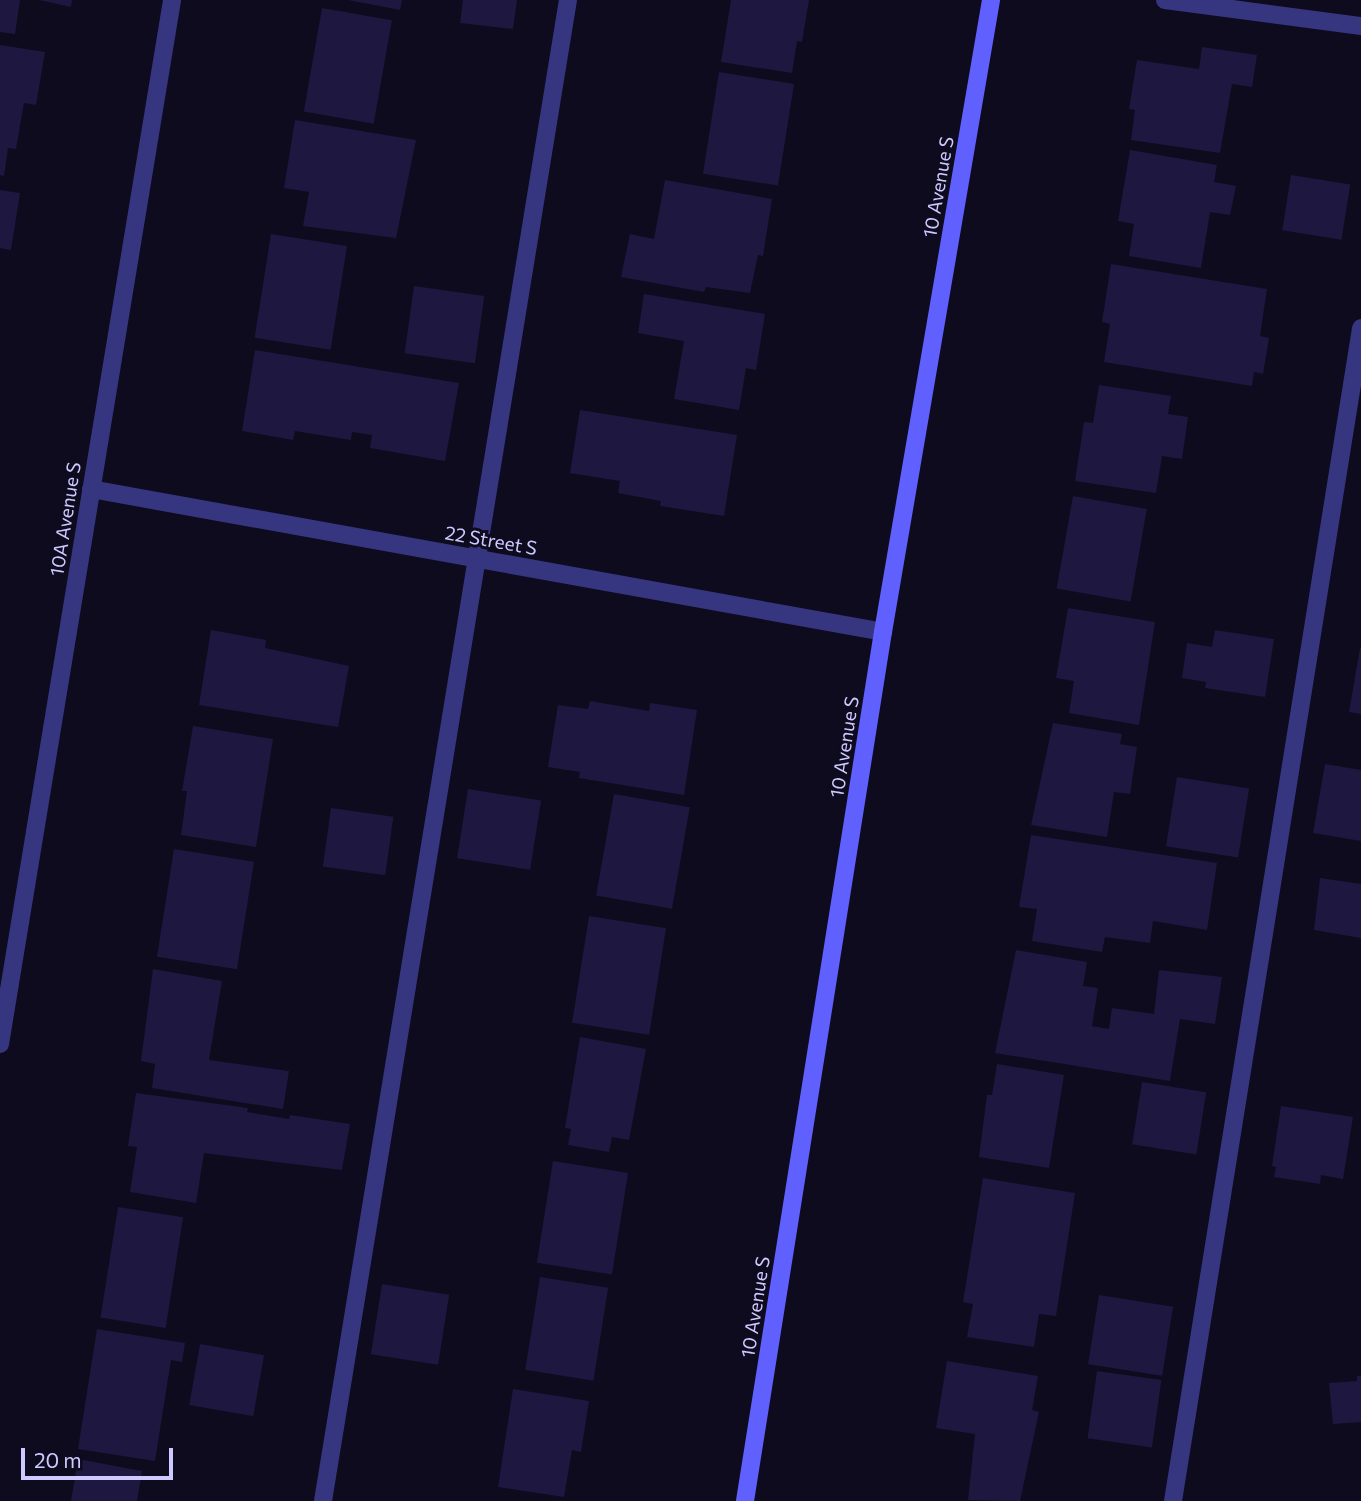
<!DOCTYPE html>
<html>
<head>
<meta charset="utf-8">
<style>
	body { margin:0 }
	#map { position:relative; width:1361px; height:1501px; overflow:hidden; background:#0e0b1e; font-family:Commissioner,sans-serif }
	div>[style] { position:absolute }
	.building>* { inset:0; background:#1e1740; transform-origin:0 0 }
	.lane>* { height:18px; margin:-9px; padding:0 9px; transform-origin:9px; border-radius:9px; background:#36357f }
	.street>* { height:18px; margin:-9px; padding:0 9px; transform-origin:9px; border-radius:9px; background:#36357f }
	.secondary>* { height:18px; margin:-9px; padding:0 9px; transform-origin:9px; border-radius:9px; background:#6060ff }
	span { translate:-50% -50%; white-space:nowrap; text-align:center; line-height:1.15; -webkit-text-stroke:6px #0e0b1e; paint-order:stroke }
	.street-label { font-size:19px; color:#cec9ff }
	.scale { position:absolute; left:21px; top:1448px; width:152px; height:32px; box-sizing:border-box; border:4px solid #cec9ff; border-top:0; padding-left:9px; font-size:21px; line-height:24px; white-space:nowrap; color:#cec9ff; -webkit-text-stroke:5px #0e0b1e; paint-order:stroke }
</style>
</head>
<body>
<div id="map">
	<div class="building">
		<i style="clip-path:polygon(0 0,20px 0,15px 34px,0 32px)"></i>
		<i style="clip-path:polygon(39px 0,72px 0,71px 7px)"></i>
		<i style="clip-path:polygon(348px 0,402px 0,400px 10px)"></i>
		<i style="clip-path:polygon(463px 0,517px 0,513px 29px,460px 23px)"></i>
		<i style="clip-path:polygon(731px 0,809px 0,802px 42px,797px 41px,792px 73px,721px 62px)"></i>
		<i style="left:322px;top:8px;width:71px;height:105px;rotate:10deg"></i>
		<i style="clip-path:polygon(0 45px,45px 52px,36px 105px,24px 103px,16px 149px,8px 148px,4px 176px,0 175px)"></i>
		<i style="clip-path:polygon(1202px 47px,1257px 55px,1252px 87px,1232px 84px,1220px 153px,1131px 140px,1135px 110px,1129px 109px,1137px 60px,1199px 69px)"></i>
		<i style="left:719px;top:72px;width:76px;height:103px;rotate:9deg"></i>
		<i style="clip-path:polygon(295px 120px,416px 140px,396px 238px,303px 226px,309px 192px,284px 188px)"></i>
		<i style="clip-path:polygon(1130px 150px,1217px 165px,1214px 182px,1236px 186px,1230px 215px,1210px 212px,1201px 268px,1129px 256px,1134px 224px,1118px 221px)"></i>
		<i style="left:1291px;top:175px;width:60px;height:56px;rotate:9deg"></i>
		<i style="clip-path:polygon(665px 180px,772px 199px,763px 256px,758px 255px,750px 293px,706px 287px,704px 292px,621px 277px,630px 234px,654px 239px)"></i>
		<i style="clip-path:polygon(0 190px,20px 193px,11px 250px,0 248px)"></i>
		<i style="left:271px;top:234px;width:77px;height:105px;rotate:9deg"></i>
		<i style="clip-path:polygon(1111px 264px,1267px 289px,1260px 336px,1269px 338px,1263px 374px,1254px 372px,1252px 386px,1104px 362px,1110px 324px,1102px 322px)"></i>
		<i style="left:414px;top:286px;width:71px;height:68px;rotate:8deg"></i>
		<i style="clip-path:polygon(644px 294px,765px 314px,756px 370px,746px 368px,739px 410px,674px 399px,684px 341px,638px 333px)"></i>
		<i style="clip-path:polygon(255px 350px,459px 383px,445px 461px,370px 448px,372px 435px,352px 432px,351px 440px,295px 431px,293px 440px,242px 431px)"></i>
		<i style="clip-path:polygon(1099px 385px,1171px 396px,1168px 414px,1188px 417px,1182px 459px,1162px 456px,1156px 493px,1075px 481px,1084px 422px,1093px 423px)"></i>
		<i style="clip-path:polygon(580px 410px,737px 435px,724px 516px,660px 506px,661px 501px,618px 493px,620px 481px,570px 473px)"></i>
		<i style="left:1073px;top:496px;width:75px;height:94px;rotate:10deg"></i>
		<i style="clip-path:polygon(1068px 608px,1155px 622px,1139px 725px,1069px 713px,1074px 681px,1056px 678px)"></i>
		<i style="clip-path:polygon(211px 630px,266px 640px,265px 648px,349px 666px,338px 727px,199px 705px)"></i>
		<i style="clip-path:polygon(1215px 630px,1274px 639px,1265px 697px,1205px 688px,1206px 682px,1182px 678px,1187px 643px,1212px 647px)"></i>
		<i style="clip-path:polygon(1360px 648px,1361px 648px,1361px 714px,1349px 712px)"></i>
		<i style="clip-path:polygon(590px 701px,649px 711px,650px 703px,697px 710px,684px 795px,579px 778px,580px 772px,548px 767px,558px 705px,588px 709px)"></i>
		<i style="clip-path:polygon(1053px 723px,1122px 734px,1120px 744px,1137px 747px,1130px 794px,1114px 792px,1107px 837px,1031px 825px)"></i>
		<i style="clip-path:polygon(193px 726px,273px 739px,256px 847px,181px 835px,187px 791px,182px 791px)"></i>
		<i style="clip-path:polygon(1325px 764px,1361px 770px,1361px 841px,1313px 833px)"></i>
		<i style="left:1177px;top:777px;width:73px;height:70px;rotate:9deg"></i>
		<i style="left:468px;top:789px;width:74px;height:70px;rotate:9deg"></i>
		<i style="left:614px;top:794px;width:77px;height:103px;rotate:10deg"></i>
		<i style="left:331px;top:808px;width:63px;height:59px;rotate:8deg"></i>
		<i style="clip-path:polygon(1031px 835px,1217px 863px,1207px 930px,1153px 921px,1150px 943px,1105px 937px,1102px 952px,1032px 941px,1037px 909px,1019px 907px)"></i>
		<i style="left:174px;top:849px;width:81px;height:109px;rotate:9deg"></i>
		<i style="clip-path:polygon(1320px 878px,1361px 884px,1361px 938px,1314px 930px)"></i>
		<i style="left:589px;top:916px;width:78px;height:108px;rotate:9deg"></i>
		<i style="clip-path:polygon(1016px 950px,1087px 962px,1083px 986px,1098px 988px,1092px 1026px,1109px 1029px,1112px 1008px,1154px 1014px,1159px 970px,1222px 977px,1215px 1024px,1180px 1019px,1170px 1081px,995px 1053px)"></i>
		<i style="clip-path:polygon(153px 969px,222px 981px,209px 1060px,289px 1071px,283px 1109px,152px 1088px,155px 1064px,141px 1061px)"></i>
		<i style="clip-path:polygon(580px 1037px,646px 1049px,629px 1140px,612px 1137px,609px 1152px,568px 1145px,571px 1129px,565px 1128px)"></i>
		<i style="clip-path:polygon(997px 1064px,1064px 1075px,1049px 1168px,979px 1157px,987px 1095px,992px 1095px)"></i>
		<i style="left:1142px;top:1082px;width:65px;height:63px;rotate:9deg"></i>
		<i style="clip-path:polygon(136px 1093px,248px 1108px,247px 1112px,289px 1119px,290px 1115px,350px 1124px,342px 1170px,204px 1153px,196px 1203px,130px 1192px,137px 1147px,128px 1146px)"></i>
		<i style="clip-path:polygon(1281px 1106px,1353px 1117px,1343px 1179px,1321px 1175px,1320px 1184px,1274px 1177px,1276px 1167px,1272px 1166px)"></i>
		<i style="left:553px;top:1161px;width:76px;height:103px;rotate:9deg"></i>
		<i style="clip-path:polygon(983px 1178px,1075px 1193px,1056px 1316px,1039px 1314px,1034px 1347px,967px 1337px,973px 1304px,963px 1302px)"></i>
		<i style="left:118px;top:1207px;width:66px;height:112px;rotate:9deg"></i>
		<i style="left:540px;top:1277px;width:69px;height:94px;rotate:9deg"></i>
		<i style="left:382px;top:1284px;width:68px;height:71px;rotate:9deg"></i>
		<i style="left:1099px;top:1295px;width:75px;height:70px;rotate:9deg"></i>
		<i style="clip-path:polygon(97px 1329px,185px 1343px,182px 1362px,171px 1360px,155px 1461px,78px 1449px)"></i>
		<i style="left:200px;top:1344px;width:65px;height:62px;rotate:10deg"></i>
		<i style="clip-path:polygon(947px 1361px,1038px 1376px,1032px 1410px,1039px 1412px,1020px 1501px,968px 1500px,975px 1434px,936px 1428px)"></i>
		<i style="left:1097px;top:1371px;width:65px;height:68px;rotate:8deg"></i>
		<i style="clip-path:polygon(1357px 1376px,1361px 1376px,1361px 1422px,1333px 1424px,1329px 1383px,1357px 1381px)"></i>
		<i style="clip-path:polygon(513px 1389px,589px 1401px,581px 1452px,572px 1450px,564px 1497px,498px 1487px)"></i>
		<i style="clip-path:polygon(78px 1459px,142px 1471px,137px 1501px,71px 1501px)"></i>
	</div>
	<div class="lane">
		<i style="left:1165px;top:0;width:198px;rotate:7.6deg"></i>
		<i style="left:323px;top:1501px;width:1521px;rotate:-80.73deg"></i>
		<i style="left:1173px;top:1501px;width:1188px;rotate:-80.89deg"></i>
	</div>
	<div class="street">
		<i style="left:91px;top:489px;width:805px;rotate:10.23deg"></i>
		<i style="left:0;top:1044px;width:1058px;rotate:-80.64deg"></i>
	</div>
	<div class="secondary">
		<i style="left:745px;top:1501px;width:880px;rotate:-80.98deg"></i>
		<i style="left:883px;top:632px;width:641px;rotate:-80.3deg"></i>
	</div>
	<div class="street-label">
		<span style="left:938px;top:187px;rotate:-80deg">10 Avenue S</span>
		<span style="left:65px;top:519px;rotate:-81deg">10A Avenue S</span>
		<span style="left:491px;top:540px;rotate:10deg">22 Street S</span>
		<span style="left:844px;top:747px;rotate:-81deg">10 Avenue S</span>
		<span style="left:755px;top:1307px;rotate:-81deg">10 Avenue S</span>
	</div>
	<div class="scale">20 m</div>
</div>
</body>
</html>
